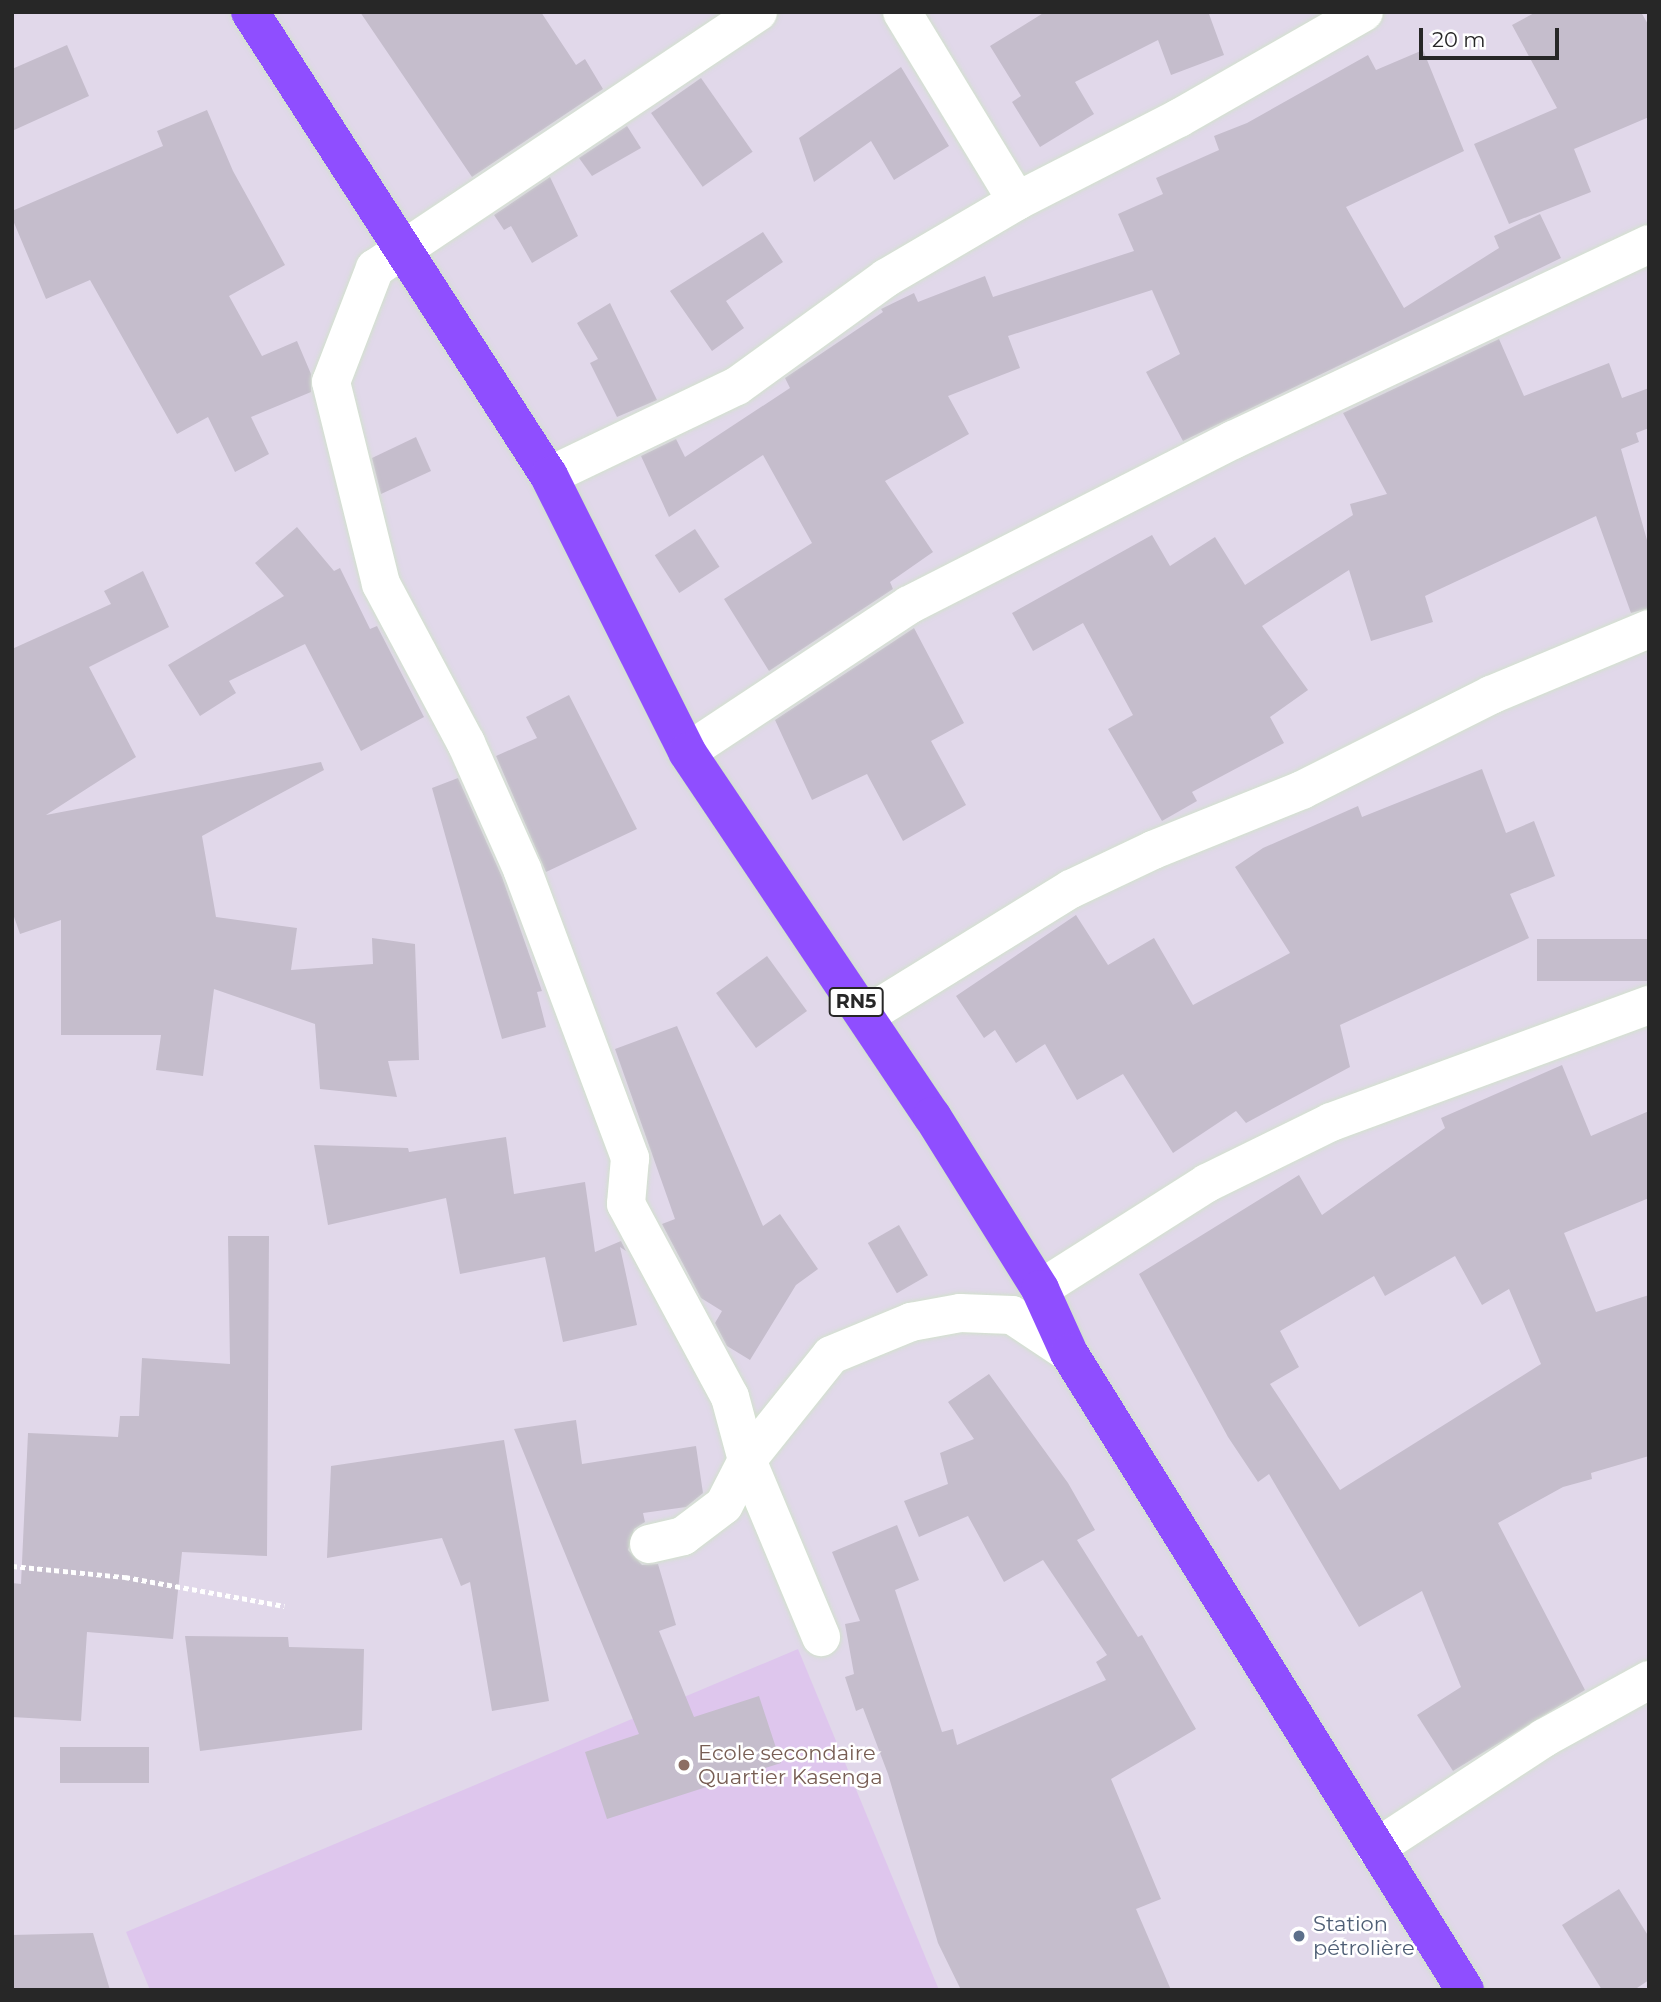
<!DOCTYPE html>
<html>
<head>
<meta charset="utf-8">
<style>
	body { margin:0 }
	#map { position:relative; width:1661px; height:2002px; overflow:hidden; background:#e1d8ea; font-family:Montserrat,sans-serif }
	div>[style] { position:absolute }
	.education>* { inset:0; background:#dec6ed }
	.building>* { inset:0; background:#c5bdcc; transform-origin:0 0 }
	.path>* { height:4.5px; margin-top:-2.25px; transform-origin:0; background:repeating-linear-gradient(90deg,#fff 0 5px,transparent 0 8.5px) }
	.roads { filter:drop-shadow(0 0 2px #d2e1cd) drop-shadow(0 0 2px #d2e1cd) }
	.street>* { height:38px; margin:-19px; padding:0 19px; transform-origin:19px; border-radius:19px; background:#fff }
	.highway>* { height:38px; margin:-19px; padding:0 19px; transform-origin:19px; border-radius:19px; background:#8f4eff }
	.dots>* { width:19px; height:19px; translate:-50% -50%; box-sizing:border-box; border:4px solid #fff; border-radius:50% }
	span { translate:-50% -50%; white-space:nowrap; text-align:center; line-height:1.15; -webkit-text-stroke:5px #fff; paint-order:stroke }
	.shield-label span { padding:2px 5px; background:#fff; border:2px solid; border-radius:5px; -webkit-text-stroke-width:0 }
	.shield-label { font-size:19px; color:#272727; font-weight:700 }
	.education-label { font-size:21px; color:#785e54 }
	.left { translate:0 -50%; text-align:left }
	.service-label { font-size:21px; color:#4e5e75 }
	.frame { position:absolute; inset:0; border:14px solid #272727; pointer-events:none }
	.scale { position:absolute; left:1419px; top:28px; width:140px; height:32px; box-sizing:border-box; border:4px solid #272727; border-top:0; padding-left:9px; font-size:21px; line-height:24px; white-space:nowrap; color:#272727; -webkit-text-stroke:5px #fff; paint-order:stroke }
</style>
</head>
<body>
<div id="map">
	<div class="education">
		<i style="clip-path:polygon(798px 1649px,939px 1990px,150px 1990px,126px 1932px)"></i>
	</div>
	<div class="building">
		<i style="clip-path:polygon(360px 12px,541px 12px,576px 65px,585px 59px,603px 89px,472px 177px)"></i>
		<i style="clip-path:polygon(1045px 12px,1212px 12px,1209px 14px,1224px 55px,1171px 75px,1158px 40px,1075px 82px,1094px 114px,1040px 147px,1012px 102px,1021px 96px,990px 46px)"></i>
		<i style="clip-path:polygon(1536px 12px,1641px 12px,1649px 26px,1649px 117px,1574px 149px,1591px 192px,1509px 224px,1474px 144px,1557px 108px,1512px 25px)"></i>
		<i style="clip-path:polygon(67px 45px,89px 96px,12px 131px,12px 69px)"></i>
		<i style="clip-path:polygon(1423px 50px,1464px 151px,1346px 207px,1404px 308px,1499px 248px,1494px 236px,1540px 214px,1561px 258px,1183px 441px,1146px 372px,1180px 354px,1152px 290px,1008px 336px,1020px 368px,948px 396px,969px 434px,885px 481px,933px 552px,890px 582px,893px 589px,769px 671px,724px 599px,812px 543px,763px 455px,669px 517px,641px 456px,676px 439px,685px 457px,790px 388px,785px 378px,883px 312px,881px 309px,914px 293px,918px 302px,985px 276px,993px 297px,1134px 251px,1118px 214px,1163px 194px,1156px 178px,1219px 150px,1214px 136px,1247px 123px,1368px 55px,1376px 70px)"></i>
		<i style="clip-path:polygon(901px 67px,949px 146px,894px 180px,871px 141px,814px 182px,799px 138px)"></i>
		<i style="left:701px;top:78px;width:90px;height:61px;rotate:55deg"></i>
		<i style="clip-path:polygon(207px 110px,233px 171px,285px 265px,229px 296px,262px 356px,297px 341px,311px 374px,311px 392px,251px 417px,269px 454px,235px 472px,208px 417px,177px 434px,90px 280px,46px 299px,12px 218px,12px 211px,163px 146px,157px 131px)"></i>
		<i style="clip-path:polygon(627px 126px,641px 148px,592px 176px,579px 158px)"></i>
		<i style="clip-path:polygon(550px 177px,578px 236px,532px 263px,511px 226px,504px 230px,494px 215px)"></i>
		<i style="clip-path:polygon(763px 232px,783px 262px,726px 301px,744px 328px,712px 351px,670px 291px)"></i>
		<i style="clip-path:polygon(610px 303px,657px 400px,617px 417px,590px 363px,598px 359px,577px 323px)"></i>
		<i style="clip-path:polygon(1499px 339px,1524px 396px,1609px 363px,1622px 398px,1649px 388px,1649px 428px,1636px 433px,1639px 442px,1621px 449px,1649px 547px,1649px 608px,1631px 613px,1596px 516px,1425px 596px,1433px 622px,1371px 641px,1349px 570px,1262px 626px,1308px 690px,1270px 717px,1284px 743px,1192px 792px,1197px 801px,1162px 821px,1108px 729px,1133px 715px,1083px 623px,1033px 651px,1012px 613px,1152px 535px,1170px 566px,1215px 537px,1245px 585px,1353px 515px,1350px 504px,1387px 494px,1343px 413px)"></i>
		<i style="clip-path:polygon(416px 437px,431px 471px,381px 494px,372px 458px)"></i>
		<i style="clip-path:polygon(297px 527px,334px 571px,340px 568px,370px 629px,377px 626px,424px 717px,361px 751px,305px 644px,229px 681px,236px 693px,200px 716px,168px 665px,284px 596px,255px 563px)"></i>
		<i style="left:695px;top:529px;width:45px;height:48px;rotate:57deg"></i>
		<i style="clip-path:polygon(143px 571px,169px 627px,89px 667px,136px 757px,46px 815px,321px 762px,324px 770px,202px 836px,216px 917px,297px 928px,291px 970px,373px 964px,372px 938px,415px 944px,419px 1060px,388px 1061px,397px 1097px,320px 1089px,315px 1024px,214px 989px,203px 1076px,156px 1070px,161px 1035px,61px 1035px,61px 920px,20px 934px,12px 911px,12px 649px,111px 604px,104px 591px)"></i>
		<i style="clip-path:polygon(914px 628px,964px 723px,931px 741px,966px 805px,903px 841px,867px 774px,812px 800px,775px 720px)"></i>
		<i style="clip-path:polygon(569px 695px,637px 829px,546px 872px,496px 756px,537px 738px,526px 717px)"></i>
		<i style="clip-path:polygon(1482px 769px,1506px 833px,1534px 821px,1555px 876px,1510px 894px,1529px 938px,1340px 1025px,1350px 1067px,1246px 1123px,1236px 1111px,1173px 1153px,1123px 1074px,1077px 1100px,1045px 1044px,1016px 1063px,995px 1030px,984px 1038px,956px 996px,1076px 915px,1108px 965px,1154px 938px,1193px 1005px,1290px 953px,1235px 867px,1263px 848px,1358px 806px,1362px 817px)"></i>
		<i style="clip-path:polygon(458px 778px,502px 877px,542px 991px,537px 992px,546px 1027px,502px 1039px,432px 788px)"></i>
		<i style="left:1649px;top:939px;width:42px;height:112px;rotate:90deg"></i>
		<i style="left:767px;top:956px;width:68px;height:63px;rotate:54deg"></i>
		<i style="clip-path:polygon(677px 1026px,763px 1226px,780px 1214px,818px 1269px,796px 1285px,750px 1360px,727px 1346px,715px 1323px,722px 1311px,701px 1298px,662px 1224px,675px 1219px,615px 1049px)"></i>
		<i style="clip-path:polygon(evenodd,1562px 1065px,1591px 1136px,1649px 1111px,1649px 1198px,1564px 1233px,1596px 1312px,1649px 1295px,1649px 1456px,1591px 1473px,1592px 1479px,1563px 1487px,1498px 1523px,1585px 1690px,1453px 1771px,1417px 1715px,1461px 1687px,1422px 1591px,1359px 1627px,1269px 1474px,1258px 1482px,1228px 1437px,1139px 1274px,1299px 1175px,1322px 1215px,1445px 1128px,1441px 1118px,1562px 1065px,1455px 1256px,1482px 1305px,1509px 1289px,1541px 1364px,1340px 1490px,1270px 1384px,1299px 1367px,1280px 1331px,1374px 1276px,1385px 1296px,1455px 1256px)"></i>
		<i style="clip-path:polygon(506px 1137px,514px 1194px,585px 1182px,595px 1252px,621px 1241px,626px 1251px,620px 1247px,637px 1325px,563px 1342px,545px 1257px,460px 1274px,446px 1198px,328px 1225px,314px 1145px,408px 1148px,409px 1152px)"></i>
		<i style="left:899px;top:1225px;width:58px;height:36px;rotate:60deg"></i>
		<i style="clip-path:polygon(228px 1236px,269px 1236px,267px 1556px,182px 1552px,173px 1639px,87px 1632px,81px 1721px,12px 1717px,12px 1583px,21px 1584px,28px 1433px,118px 1437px,120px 1416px,139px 1416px,142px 1358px,230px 1364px)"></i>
		<i style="clip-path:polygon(989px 1374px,1068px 1483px,1095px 1530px,1077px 1540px,1138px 1637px,1142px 1635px,1196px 1729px,1111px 1779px,1161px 1899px,1136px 1909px,1171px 1990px,961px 1990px,938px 1943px,888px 1774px,863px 1708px,856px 1711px,845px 1677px,854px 1674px,845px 1624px,860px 1621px,832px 1552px,897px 1525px,919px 1580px,895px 1590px,942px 1732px,953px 1729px,957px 1745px,1106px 1680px,1096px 1662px,1107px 1655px,1043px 1560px,1004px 1582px,968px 1516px,919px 1537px,904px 1501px,948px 1484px,940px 1453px,974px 1439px,948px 1402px)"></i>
		<i style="clip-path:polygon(576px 1420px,582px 1464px,696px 1446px,703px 1493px,686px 1507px,643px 1513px,645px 1522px,634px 1529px,628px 1550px,642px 1565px,658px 1564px,676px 1625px,659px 1631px,694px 1717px,759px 1696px,781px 1763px,607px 1819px,585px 1752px,639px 1734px,514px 1429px)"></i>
		<i style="clip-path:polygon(504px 1440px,549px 1701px,492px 1711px,470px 1582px,461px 1586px,442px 1538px,327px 1558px,331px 1466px)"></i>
		<i style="clip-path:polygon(185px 1636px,288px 1637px,289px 1647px,364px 1649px,362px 1730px,200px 1751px)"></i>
		<i style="left:149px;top:1747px;width:36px;height:89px;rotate:90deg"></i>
		<i style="clip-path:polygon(1619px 1889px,1649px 1937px,1649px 1980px,1634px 1990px,1602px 1990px,1562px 1925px)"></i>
		<i style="clip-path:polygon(93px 1933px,110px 1990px,12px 1990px,12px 1935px)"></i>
	</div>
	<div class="path">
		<i style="left:12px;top:1566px;width:114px;rotate:5.6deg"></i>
		<i style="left:125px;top:1577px;width:162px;rotate:10.3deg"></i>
	</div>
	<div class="roads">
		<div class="street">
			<i style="left:758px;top:12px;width:461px;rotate:146.2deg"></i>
			<i style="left:375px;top:268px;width:122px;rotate:111.1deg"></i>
			<i style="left:331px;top:382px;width:208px;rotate:76.1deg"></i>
			<i style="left:381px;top:584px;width:180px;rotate:61.9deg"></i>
			<i style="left:466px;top:743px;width:138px;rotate:66deg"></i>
			<i style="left:522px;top:869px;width:309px;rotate:69.5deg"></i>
			<i style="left:630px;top:1158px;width:46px;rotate:95deg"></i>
			<i style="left:626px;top:1204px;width:219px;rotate:61.7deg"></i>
			<i style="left:730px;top:1397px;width:65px;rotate:74.9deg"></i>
			<i style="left:747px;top:1460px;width:192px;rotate:67.3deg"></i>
			<i style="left:902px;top:12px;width:221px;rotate:58.7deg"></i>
			<i style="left:549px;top:476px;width:208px;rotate:-25.6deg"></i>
			<i style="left:737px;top:386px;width:184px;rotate:-35.9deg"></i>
			<i style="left:886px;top:278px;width:152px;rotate:-30.4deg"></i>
			<i style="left:1017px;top:201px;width:182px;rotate:-27.1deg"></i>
			<i style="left:1179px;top:118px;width:213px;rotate:-29.8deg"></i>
			<i style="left:687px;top:752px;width:266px;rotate:-33.5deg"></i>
			<i style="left:909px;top:605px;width:364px;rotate:-27deg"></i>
			<i style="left:1233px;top:440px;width:460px;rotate:-25.2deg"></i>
			<i style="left:865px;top:1016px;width:242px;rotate:-31.7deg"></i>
			<i style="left:1071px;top:889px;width:91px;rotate:-25.4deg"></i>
			<i style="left:1153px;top:850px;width:161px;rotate:-21.9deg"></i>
			<i style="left:1302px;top:790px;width:212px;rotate:-26.7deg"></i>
			<i style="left:1491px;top:695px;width:171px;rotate:-22.7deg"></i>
			<i style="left:1040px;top:1289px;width:198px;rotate:-32.4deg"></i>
			<i style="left:1207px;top:1183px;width:138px;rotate:-26.2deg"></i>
			<i style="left:1331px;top:1122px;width:339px;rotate:-20.2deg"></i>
			<i style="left:649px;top:1544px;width:35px;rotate:-13deg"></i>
			<i style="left:683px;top:1536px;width:51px;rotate:-37.1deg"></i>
			<i style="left:724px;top:1505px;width:51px;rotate:-62.9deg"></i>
			<i style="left:747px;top:1460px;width:134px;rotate:-51.3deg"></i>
			<i style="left:831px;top:1355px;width:87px;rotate:-22.4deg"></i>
			<i style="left:911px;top:1322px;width:50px;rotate:-10.4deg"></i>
			<i style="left:960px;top:1313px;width:52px;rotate:2.2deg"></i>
			<i style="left:1012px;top:1315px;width:69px;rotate:33.7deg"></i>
			<i style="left:1376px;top:1848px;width:201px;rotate:-33.2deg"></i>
			<i style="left:1544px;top:1738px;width:120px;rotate:-28.9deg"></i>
		</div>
		<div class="highway">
			<i style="left:250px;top:12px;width:552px;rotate:57.2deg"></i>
			<i style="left:549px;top:476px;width:309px;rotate:63.4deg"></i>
			<i style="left:687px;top:752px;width:439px;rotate:56.1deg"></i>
			<i style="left:932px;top:1116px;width:204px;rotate:58deg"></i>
			<i style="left:1040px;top:1289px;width:70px;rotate:65.6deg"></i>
			<i style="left:1069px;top:1353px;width:750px;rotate:58.13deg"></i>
		</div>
	</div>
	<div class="dots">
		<i style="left:684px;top:1765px;background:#8d6e63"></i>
		<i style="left:1299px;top:1936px;background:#5c6f8a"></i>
	</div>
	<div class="shield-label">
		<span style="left:856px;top:1002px">RN5</span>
	</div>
	<div class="education-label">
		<span class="left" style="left:698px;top:1765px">Ecole secondaire<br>Quartier Kasenga</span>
	</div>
	<div class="service-label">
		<span class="left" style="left:1313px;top:1936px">Station<br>pétrolière</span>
	</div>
	<div class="frame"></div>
	<div class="scale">20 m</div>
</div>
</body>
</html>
